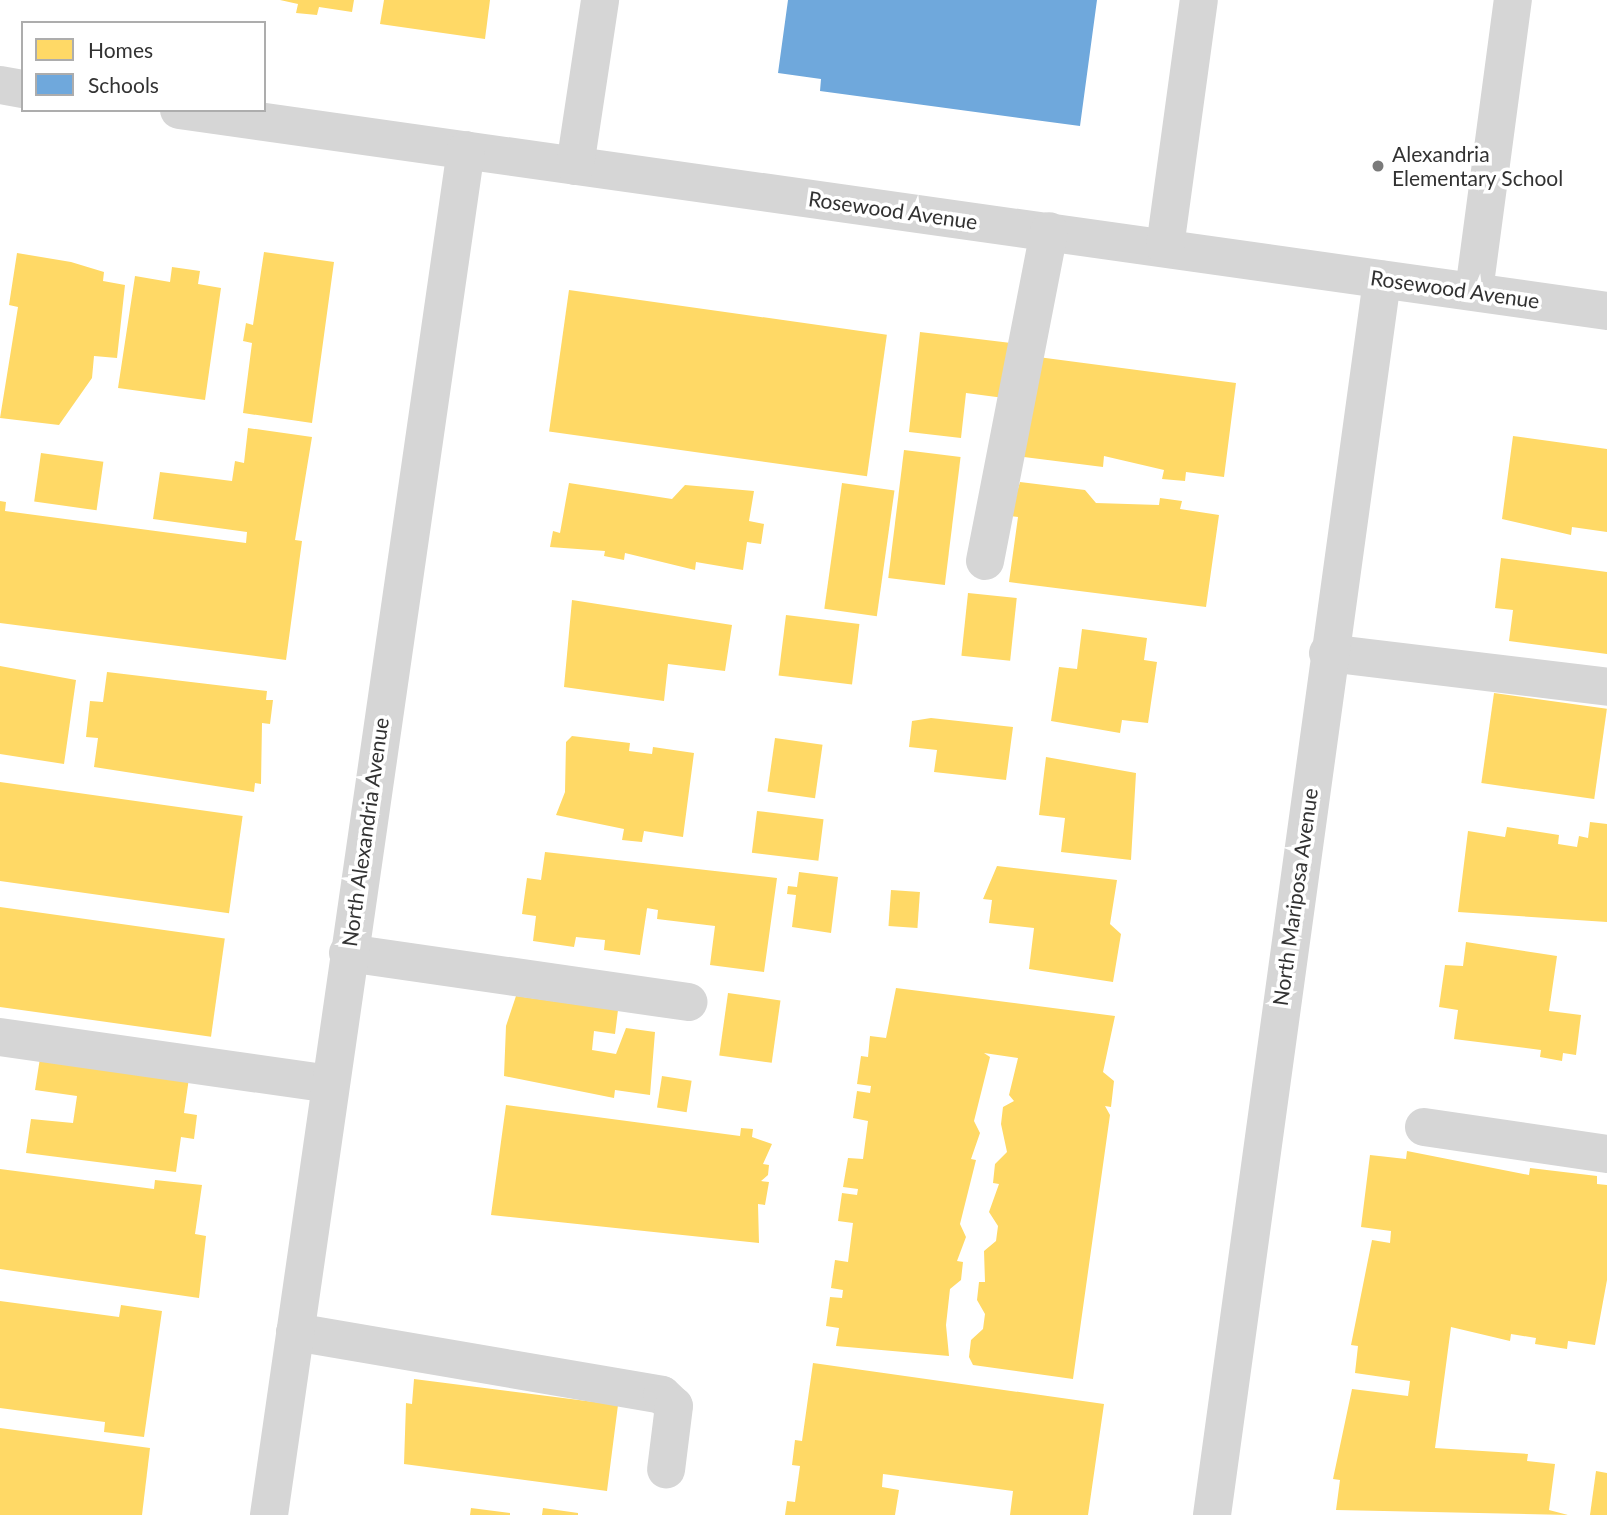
<!DOCTYPE html>
<html>
<head>
<meta charset="utf-8">
<style>
	body { margin:0 }
	#map { position:relative; width:1607px; height:1515px; overflow:hidden; background:#fff; font-family:Lato,sans-serif }
	div>[style] { position:absolute }
	.homes>* { inset:0; background:#ffd966; transform-origin:0 0 }
	.schools>* { inset:0; background:#6fa8dc }
	.minor>* { height:38px; margin:-19px; padding:0 19px; transform-origin:19px; border-radius:19px; background:#d6d6d6 }
	.dots>* { width:19px; height:19px; translate:-50% -50%; box-sizing:border-box; border:4px solid #fff; border-radius:50% }
	span { translate:-50% -50%; white-space:nowrap; text-align:center; line-height:1.15; -webkit-text-stroke:7px #fff; paint-order:stroke }
	.poi-label { font-size:21px; color:#323232 }
	.left { translate:0 -50%; text-align:left }
	.street-label { font-size:21px; color:#323232 }
	.legend { position:absolute; left:21px; top:21px; width:245px; height:91px; box-sizing:border-box; background:#fff; border:2px solid #adadad; margin:0; padding:9px 12px; list-style:none; font-size:21px; color:#323232 }
	.legend li { display:flex; align-items:center; gap:14px; height:35px }
	.legend b { width:35px; border:2px solid #adadad }
</style>
</head>
<body>
<div id="map">
	<div class="homes">
		<i style="clip-path:polygon(280px 0,354px 0,352px 12px,319px 7px,317px 15px,296px 13px,298px 4px)"></i>
		<i style="clip-path:polygon(384px 0,490px 0,485px 39px,380px 24px)"></i>
		<i style="clip-path:polygon(264px 252px,334px 262px,312px 423px,243px 413px,252px 343px,243px 341px,246px 323px,253px 325px)"></i>
		<i style="clip-path:polygon(17px 253px,71px 262px,104px 272px,103px 281px,125px 285px,117px 358px,94px 356px,92px 378px,59px 425px,0 418px,18px 307px,9px 305px)"></i>
		<i style="clip-path:polygon(172px 267px,200px 271px,198px 284px,221px 288px,205px 400px,118px 388px,135px 276px,170px 282px)"></i>
		<i style="left:569px;top:290px;width:321px;height:143px;rotate:8deg"></i>
		<i style="clip-path:polygon(920px 332px,1011px 343px,1004px 398px,966px 393px,961px 438px,909px 432px)"></i>
		<i style="clip-path:polygon(1038px 357px,1236px 383px,1224px 477px,1186px 472px,1185px 481px,1162px 479px,1164px 470px,1104px 456px,1103px 467px,1024px 457px)"></i>
		<i style="clip-path:polygon(248px 428px,312px 437px,295px 540px,302px 541px,286px 660px,0 623px,0 501px,6px 502px,5px 511px,246px 543px,247px 532px,153px 519px,160px 472px,232px 481px,235px 461px,244px 463px)"></i>
		<i style="clip-path:polygon(1513px 436px,1607px 449px,1607px 532px,1572px 527px,1571px 535px,1502px 519px)"></i>
		<i style="left:904px;top:450px;width:57px;height:129px;rotate:7deg"></i>
		<i style="left:41px;top:453px;width:63px;height:49px;rotate:8deg"></i>
		<i style="clip-path:polygon(1020px 482px,1085px 490px,1096px 503px,1159px 505px,1160px 498px,1182px 501px,1180px 509px,1219px 515px,1206px 607px,1009px 582px,1018px 517px,1010px 516px)"></i>
		<i style="clip-path:polygon(569px 483px,672px 499px,685px 485px,754px 491px,749px 521px,764px 524px,761px 544px,747px 542px,743px 570px,696px 562px,695px 570px,625px 553px,624px 560px,604px 556px,605px 551px,550px 547px,553px 531px,560px 533px)"></i>
		<i style="left:842px;top:483px;width:53px;height:127px;rotate:8deg"></i>
		<i style="clip-path:polygon(1501px 558px,1607px 572px,1607px 654px,1509px 641px,1513px 610px,1495px 608px)"></i>
		<i style="left:968px;top:593px;width:49px;height:63px;rotate:6deg"></i>
		<i style="clip-path:polygon(572px 600px,732px 625px,725px 671px,668px 664px,664px 701px,564px 687px)"></i>
		<i style="left:786px;top:615px;width:74px;height:61px;rotate:7deg"></i>
		<i style="clip-path:polygon(1082px 629px,1147px 638px,1144px 660px,1157px 662px,1148px 723px,1122px 720px,1120px 733px,1051px 721px,1059px 667px,1077px 669px)"></i>
		<i style="clip-path:polygon(0 666px,76px 680px,64px 764px,0 754px)"></i>
		<i style="clip-path:polygon(107px 672px,267px 691px,266px 700px,273px 700px,270px 724px,262px 723px,261px 784px,255px 783px,254px 792px,94px 767px,98px 738px,86px 737px,90px 701px,103px 702px)"></i>
		<i style="left:1494px;top:693px;width:114px;height:91px;rotate:8deg"></i>
		<i style="clip-path:polygon(931px 718px,1013px 727px,1006px 780px,934px 772px,937px 750px,909px 747px,912px 721px)"></i>
		<i style="clip-path:polygon(572px 736px,630px 743px,629px 751px,652px 754px,653px 747px,694px 753px,683px 837px,644px 831px,642px 842px,622px 840px,624px 829px,556px 815px,565px 792px,566px 742px)"></i>
		<i style="left:775px;top:738px;width:48px;height:54px;rotate:8deg"></i>
		<i style="clip-path:polygon(1046px 757px,1136px 773px,1131px 860px,1061px 852px,1065px 818px,1039px 815px)"></i>
		<i style="left:0;top:782px;width:245px;height:98px;rotate:8deg"></i>
		<i style="left:757px;top:811px;width:67px;height:42px;rotate:7deg"></i>
		<i style="clip-path:polygon(1590px 822px,1607px 824px,1607px 922px,1458px 912px,1468px 831px,1505px 837px,1507px 827px,1559px 835px,1558px 844px,1577px 847px,1579px 836px,1588px 838px)"></i>
		<i style="clip-path:polygon(545px 852px,777px 878px,764px 972px,710px 965px,715px 926px,657px 919px,658px 910px,647px 908px,651px 882px,640px 955px,604px 950px,605px 940px,576px 937px,574px 947px,533px 941px,536px 916px,522px 914px,527px 878px,541px 880px)"></i>
		<i style="clip-path:polygon(997px 866px,1117px 880px,1110px 924px,1121px 934px,1113px 982px,1029px 969px,1034px 928px,989px 923px,992px 900px,983px 899px)"></i>
		<i style="clip-path:polygon(799px 872px,838px 877px,831px 933px,792px 927px,796px 895px,787px 894px,788px 886px,797px 887px)"></i>
		<i style="left:891px;top:890px;width:29px;height:36px;rotate:4deg"></i>
		<i style="left:0;top:907px;width:227px;height:99px;rotate:8deg"></i>
		<i style="clip-path:polygon(1466px 942px,1557px 956px,1549px 1011px,1581px 1015px,1576px 1055px,1563px 1053px,1562px 1061px,1540px 1057px,1541px 1050px,1454px 1039px,1458px 1010px,1439px 1007px,1445px 965px,1463px 966px)"></i>
		<i style="clip-path:polygon(896px 988px,1115px 1016px,1103px 1072px,1114px 1081px,1111px 1107px,1105px 1106px,1110px 1115px,1073px 1379px,973px 1365px,969px 1357px,971px 1340px,983px 1329px,985px 1314px,977px 1300px,979px 1282px,985px 1282px,984px 1251px,996px 1241px,998px 1226px,989px 1212px,999px 1184px,993px 1183px,995px 1164px,1007px 1152px,1001px 1124px,1003px 1107px,1014px 1101px,1009px 1095px,1018px 1058px,984px 1053px,990px 1057px,974px 1121px,980px 1133px,971px 1159px,976px 1160px,960px 1224px,966px 1237px,957px 1261px,963px 1262px,961px 1280px,950px 1289px,946px 1325px,949px 1356px,836px 1346px,839px 1328px,826px 1326px,830px 1297px,842px 1298px,843px 1290px,831px 1288px,835px 1260px,848px 1262px,853px 1223px,838px 1221px,842px 1193px,857px 1195px,858px 1189px,843px 1187px,848px 1158px,863px 1159px,868px 1121px,853px 1118px,857px 1091px,870px 1093px,871px 1086px,857px 1084px,861px 1056px,868px 1057px,870px 1036px,886px 1038px)"></i>
		<i style="left:728px;top:993px;width:53px;height:63px;rotate:8deg"></i>
		<i style="clip-path:polygon(516px 996px,618px 1010px,615px 1034px,594px 1031px,592px 1050px,616px 1054px,626px 1028px,655px 1032px,650px 1095px,615px 1090px,614px 1098px,504px 1076px,506px 1026px)"></i>
		<i style="clip-path:polygon(40px 1058px,189px 1078px,184px 1113px,197px 1115px,194px 1139px,181px 1137px,176px 1172px,26px 1153px,31px 1119px,73px 1123px,77px 1096px,35px 1090px)"></i>
		<i style="left:662px;top:1076px;width:30px;height:32px;rotate:9deg"></i>
		<i style="clip-path:polygon(506px 1105px,740px 1136px,741px 1128px,753px 1129px,752px 1137px,772px 1144px,763px 1164px,769px 1165px,768px 1175px,761px 1181px,769px 1182px,765px 1205px,758px 1204px,759px 1243px,491px 1215px)"></i>
		<i style="clip-path:polygon(1407px 1151px,1529px 1175px,1530px 1168px,1597px 1176px,1597px 1184px,1607px 1185px,1607px 1280px,1595px 1345px,1568px 1341px,1567px 1349px,1535px 1344px,1536px 1338px,1511px 1334px,1510px 1341px,1451px 1327px,1435px 1448px,1528px 1454px,1527px 1461px,1555px 1464px,1549px 1510px,1568px 1515px,1336px 1510px,1340px 1480px,1333px 1479px,1352px 1389px,1408px 1396px,1410px 1381px,1355px 1373px,1358px 1346px,1351px 1345px,1372px 1240px,1390px 1243px,1391px 1231px,1361px 1227px,1370px 1155px,1406px 1159px)"></i>
		<i style="clip-path:polygon(0 1169px,154px 1189px,155px 1180px,202px 1185px,195px 1234px,206px 1236px,199px 1298px,0 1269px)"></i>
		<i style="clip-path:polygon(0 1301px,119px 1317px,121px 1305px,162px 1311px,144px 1437px,104px 1432px,105px 1422px,0 1408px)"></i>
		<i style="clip-path:polygon(813px 1363px,1104px 1404px,1088px 1515px,1010px 1515px,1013px 1491px,883px 1474px,882px 1487px,899px 1490px,895px 1515px,785px 1515px,787px 1501px,795px 1502px,800px 1466px,792px 1465px,795px 1440px,802px 1441px)"></i>
		<i style="clip-path:polygon(414px 1379px,618px 1405px,607px 1491px,404px 1464px,406px 1403px,412px 1404px)"></i>
		<i style="clip-path:polygon(0 1428px,150px 1448px,142px 1515px,0 1515px)"></i>
		<i style="clip-path:polygon(1596px 1471px,1607px 1473px,1607px 1515px,1590px 1515px)"></i>
		<i style="clip-path:polygon(471px 1508px,510px 1513px,510px 1515px,470px 1515px)"></i>
		<i style="clip-path:polygon(543px 1508px,578px 1513px,578px 1515px,542px 1515px)"></i>
	</div>
	<div class="schools">
		<i style="clip-path:polygon(788px 0,1097px 0,1080px 126px,820px 91px,821px 79px,778px 73px)"></i>
	</div>
	<div class="minor">
		<i style="left:0;top:85px;width:23px;rotate:10deg"></i>
		<i style="left:179px;top:110px;width:1442px;rotate:8.01deg"></i>
		<i style="left:575px;top:166px;width:168px;rotate:-81.4deg"></i>
		<i style="left:1165px;top:247px;width:249px;rotate:-82.2deg"></i>
		<i style="left:1474px;top:291px;width:294px;rotate:-82.4deg"></i>
		<i style="left:985px;top:561px;width:336px;rotate:-79deg"></i>
		<i style="left:1328px;top:653px;width:281px;rotate:6.9deg"></i>
		<i style="left:348px;top:953px;width:344px;rotate:8.2deg"></i>
		<i style="left:0;top:1037px;width:332px;rotate:8.1deg"></i>
		<i style="left:1424px;top:1127px;width:185px;rotate:8.4deg"></i>
		<i style="left:295px;top:1332px;width:372px;rotate:9.7deg"></i>
		<i style="left:662px;top:1395px;width:16px;rotate:43deg"></i>
		<i style="left:674px;top:1406px;width:64px;rotate:97.1deg"></i>
		<i style="left:269px;top:1515px;width:1379px;rotate:-81.79deg"></i>
		<i style="left:1212px;top:1515px;width:1247px;rotate:-82.16deg"></i>
	</div>
	<div class="dots">
		<i style="left:1378px;top:166px;background:#7a7a7a"></i>
	</div>
	<div class="poi-label">
		<span class="left" style="left:1392px;top:166px">Alexandria<br>Elementary School</span>
	</div>
	<div class="street-label">
		<span style="left:893px;top:210px;rotate:8deg">Rosewood Avenue</span>
		<span style="left:1455px;top:289px;rotate:8deg">Rosewood Avenue</span>
		<span style="left:365px;top:832px;rotate:-82deg">North Alexandria Avenue</span>
		<span style="left:1295px;top:897px;rotate:-82deg">North Mariposa Avenue</span>
	</div>
	<ul class="legend">
	<li><b style="height:19px;background:#ffd966"></b>Homes</li>
	<li><b style="height:19px;background:#6fa8dc"></b>Schools</li>
	</ul>
</div>
</body>
</html>
